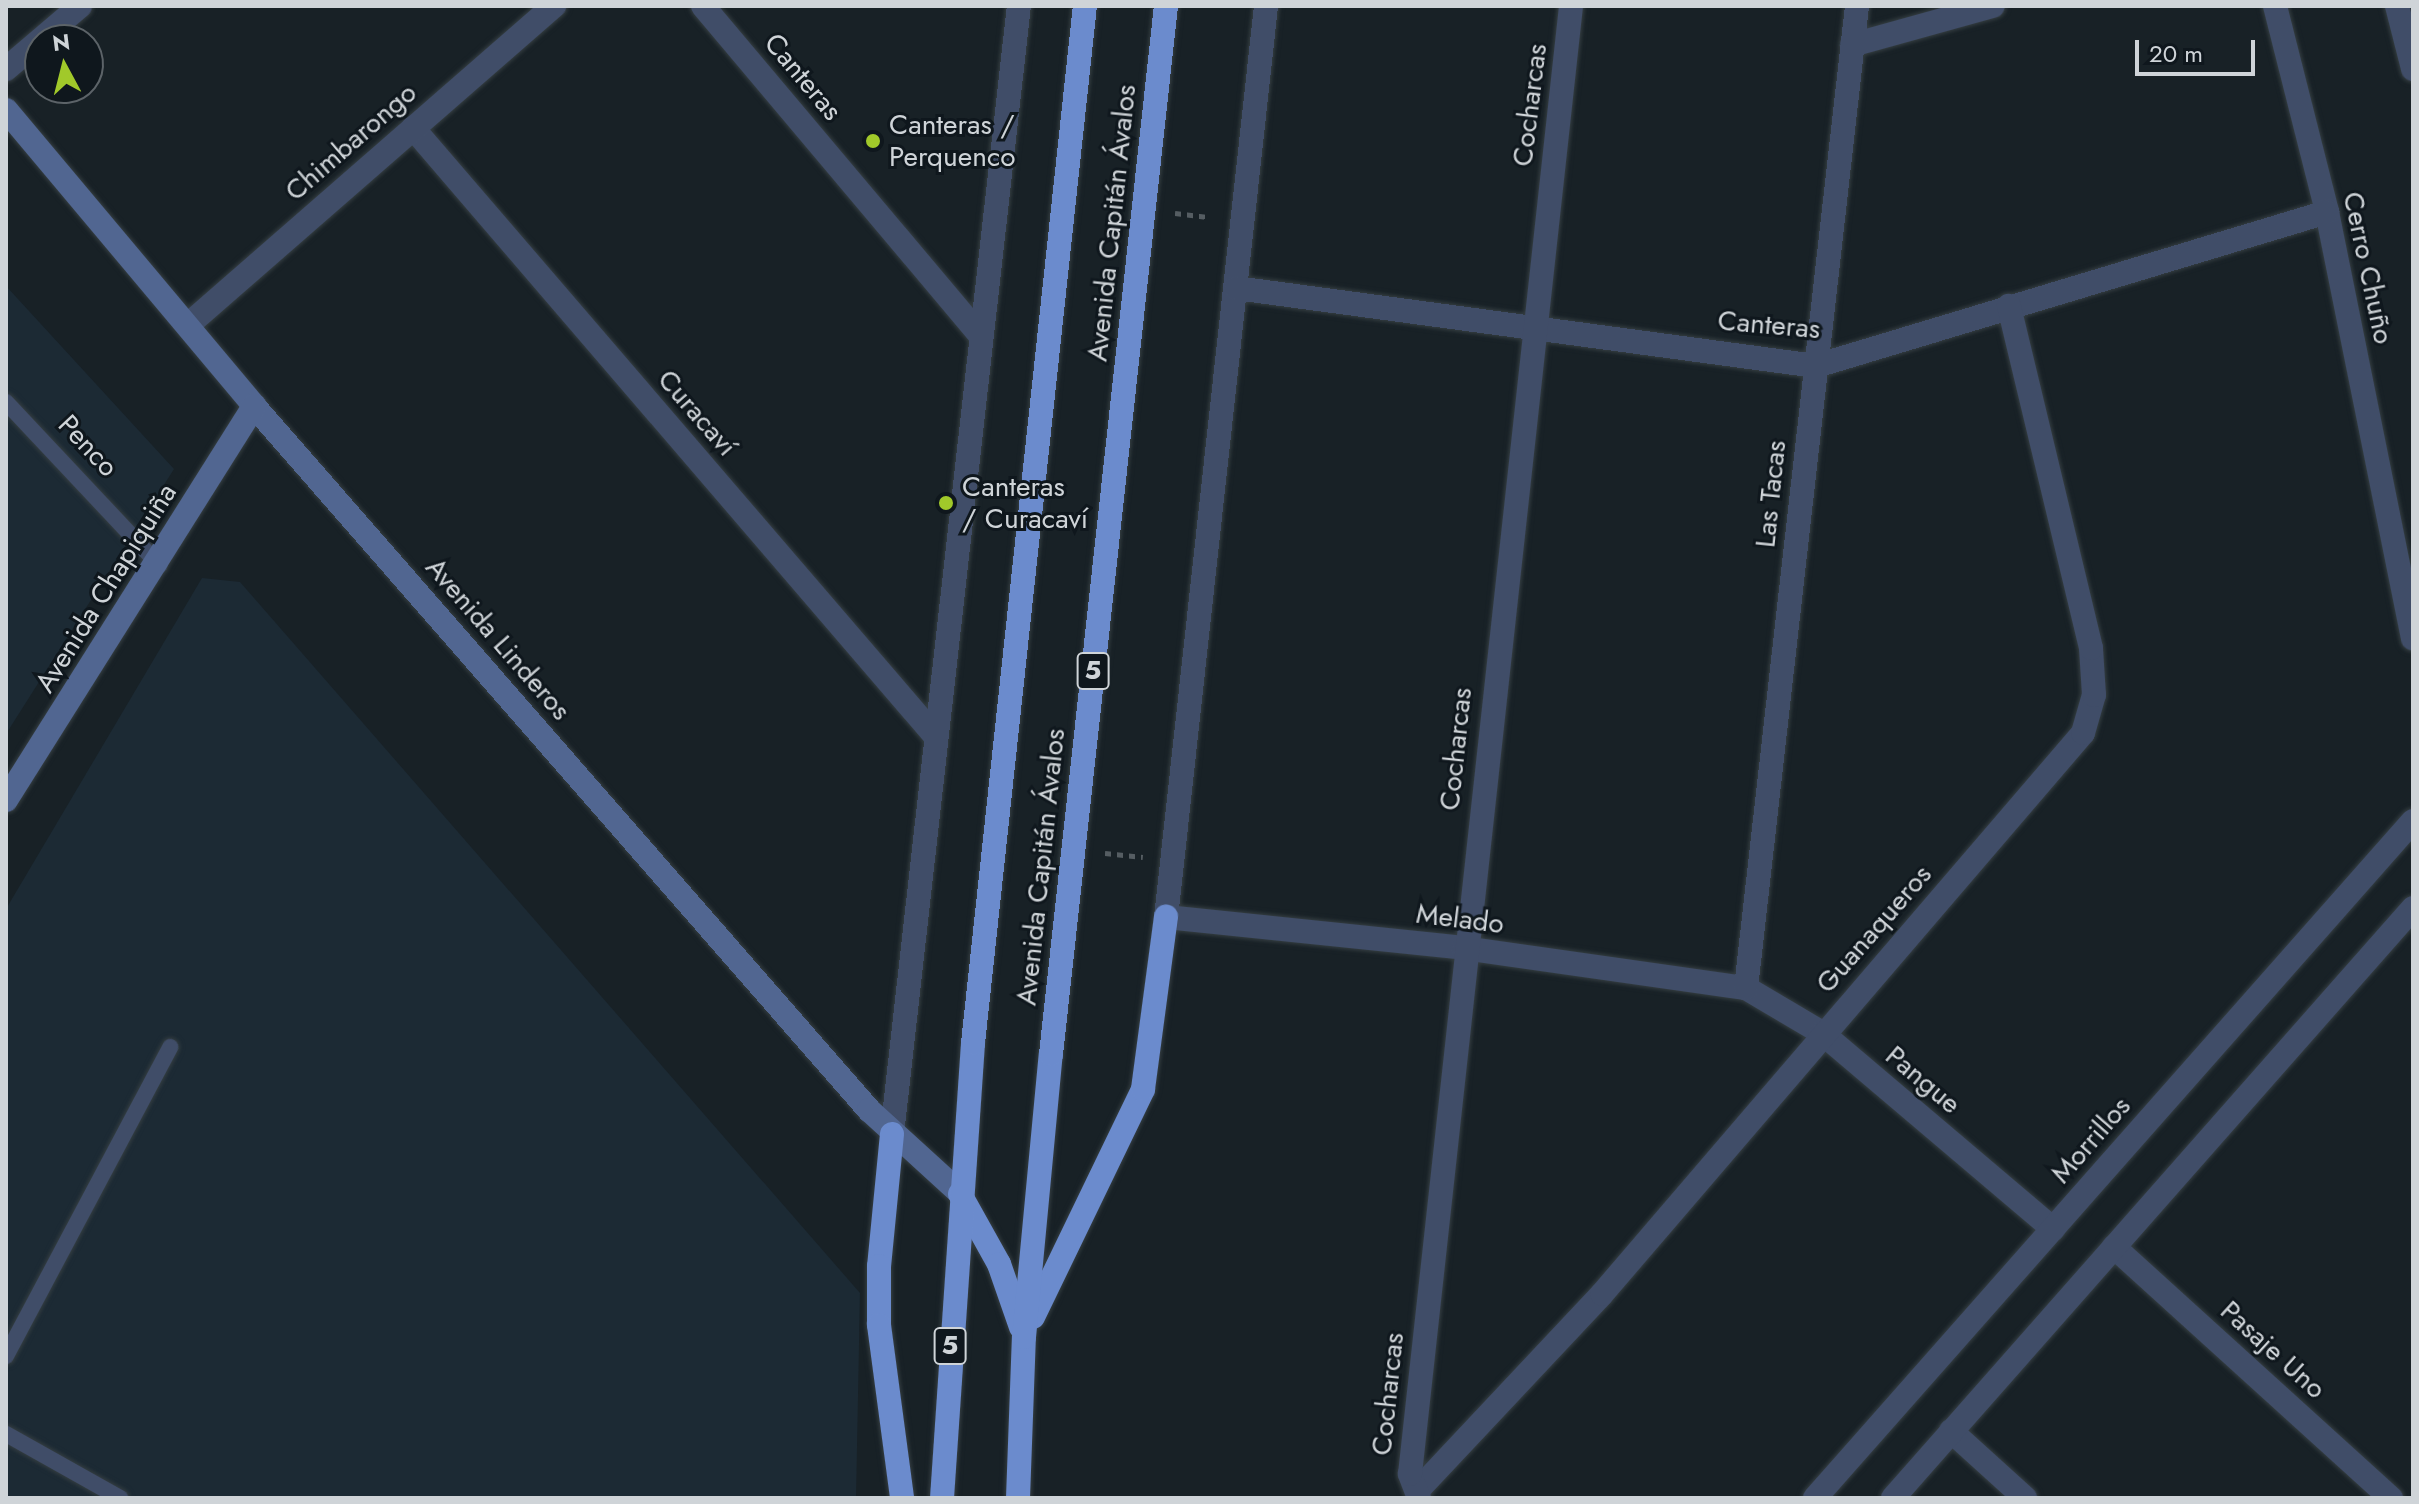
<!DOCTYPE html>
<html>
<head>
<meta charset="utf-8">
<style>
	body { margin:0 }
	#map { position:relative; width:2419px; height:1504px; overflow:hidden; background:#182126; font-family:Jost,sans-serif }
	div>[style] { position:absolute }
	.built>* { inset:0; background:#1c2a34 }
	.path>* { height:5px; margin-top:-2.5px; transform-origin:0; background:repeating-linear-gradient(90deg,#555d62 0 6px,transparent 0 12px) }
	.roads { filter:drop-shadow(0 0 2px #353e42) drop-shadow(0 0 2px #353e42) }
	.lane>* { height:16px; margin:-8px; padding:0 8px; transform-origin:8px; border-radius:8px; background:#404d68 }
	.street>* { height:24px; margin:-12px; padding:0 12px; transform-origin:12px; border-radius:12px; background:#404d68 }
	.secondary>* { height:24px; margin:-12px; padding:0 12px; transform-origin:12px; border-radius:12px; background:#516691 }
	.highway>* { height:24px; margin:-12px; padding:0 12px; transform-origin:12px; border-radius:12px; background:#6b8bcd }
	.dots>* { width:22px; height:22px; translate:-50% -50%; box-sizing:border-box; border:4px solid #0f171d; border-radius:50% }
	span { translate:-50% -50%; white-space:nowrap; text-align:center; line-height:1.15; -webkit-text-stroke:6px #0f171d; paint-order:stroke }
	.shield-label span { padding:2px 6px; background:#0f171d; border:2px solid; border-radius:6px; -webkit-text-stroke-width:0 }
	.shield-label { font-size:26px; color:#cfd4d8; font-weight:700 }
	.street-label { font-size:28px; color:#cfd4d8 }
	.poi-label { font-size:28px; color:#cfd4d8 }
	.left { translate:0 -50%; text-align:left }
	.frame { position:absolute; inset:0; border:8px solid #cfd4d8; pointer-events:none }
	.north { position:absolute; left:24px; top:24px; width:80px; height:80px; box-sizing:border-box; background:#0f171d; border:2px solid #5c6368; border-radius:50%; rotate:353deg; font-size:22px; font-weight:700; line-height:32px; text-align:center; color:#cfd4d8 }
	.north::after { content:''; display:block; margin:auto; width:28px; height:36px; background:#a1c92a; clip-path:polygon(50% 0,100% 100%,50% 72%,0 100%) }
	.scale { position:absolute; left:2135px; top:40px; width:120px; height:36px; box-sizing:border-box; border:4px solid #cfd4d8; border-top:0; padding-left:10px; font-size:24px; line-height:28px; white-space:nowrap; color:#cfd4d8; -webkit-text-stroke:6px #0f171d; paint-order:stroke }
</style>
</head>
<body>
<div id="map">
	<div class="built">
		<i style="clip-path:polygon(6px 286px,174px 469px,6px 734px)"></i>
		<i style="clip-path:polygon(202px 578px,240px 582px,860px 1293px,856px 1498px,6px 1498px,6px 909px)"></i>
	</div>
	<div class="path">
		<i style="left:1175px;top:213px;width:33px;rotate:7deg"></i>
		<i style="left:1105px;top:853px;width:38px;rotate:6deg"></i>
	</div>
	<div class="roads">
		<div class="lane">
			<i style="left:6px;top:402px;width:224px;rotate:46.8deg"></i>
			<i style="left:6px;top:1356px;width:350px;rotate:-62deg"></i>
			<i style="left:6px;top:1434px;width:131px;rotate:29.3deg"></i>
		</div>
		<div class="street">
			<i style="left:703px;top:6px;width:429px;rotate:49.9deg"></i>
			<i style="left:1266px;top:6px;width:916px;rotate:96.26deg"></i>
			<i style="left:1166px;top:917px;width:300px;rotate:5.9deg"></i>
			<i style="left:1464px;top:948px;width:285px;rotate:8.1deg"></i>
			<i style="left:1746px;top:988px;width:88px;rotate:30.6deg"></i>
			<i style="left:1822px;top:1033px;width:303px;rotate:40.3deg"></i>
			<i style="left:2275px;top:6px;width:212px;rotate:75.8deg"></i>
			<i style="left:2327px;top:212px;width:435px;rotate:78.6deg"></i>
			<i style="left:2397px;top:6px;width:65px;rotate:75.7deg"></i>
			<i style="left:1852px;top:45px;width:146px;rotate:-15.5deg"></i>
			<i style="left:6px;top:69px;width:97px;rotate:-40.4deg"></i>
			<i style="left:413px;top:128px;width:803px;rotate:49.34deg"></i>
			<i style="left:1236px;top:288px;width:585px;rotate:7.66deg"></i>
			<i style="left:1816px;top:366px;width:534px;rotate:-16.77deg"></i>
			<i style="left:188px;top:325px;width:486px;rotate:-41.1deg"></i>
			<i style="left:1746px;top:988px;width:988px;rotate:-83.55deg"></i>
			<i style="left:892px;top:1134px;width:1135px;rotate:-83.58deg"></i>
			<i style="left:2114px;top:1247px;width:374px;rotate:42.2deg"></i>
			<i style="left:1951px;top:1431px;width:100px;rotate:42.2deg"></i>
			<i style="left:1417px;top:1491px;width:270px;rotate:-46.8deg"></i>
			<i style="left:1602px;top:1294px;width:739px;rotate:-49.39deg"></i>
			<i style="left:2083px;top:733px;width:40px;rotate:-74deg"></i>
			<i style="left:2094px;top:695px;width:47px;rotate:-93.7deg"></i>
			<i style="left:2091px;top:648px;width:352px;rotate:-103.5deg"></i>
			<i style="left:1419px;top:1498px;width:26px;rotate:-111deg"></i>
			<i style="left:1410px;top:1474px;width:1477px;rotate:-83.74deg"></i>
			<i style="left:1815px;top:1498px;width:903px;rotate:-48.55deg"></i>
			<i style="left:1893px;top:1498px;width:786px;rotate:-48.61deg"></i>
		</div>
		<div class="secondary">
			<i style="left:6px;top:110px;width:386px;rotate:50deg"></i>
			<i style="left:254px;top:406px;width:935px;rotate:48.86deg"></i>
			<i style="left:869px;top:1110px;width:123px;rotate:42.4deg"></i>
			<i style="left:6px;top:800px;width:466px;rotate:-57.8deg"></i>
		</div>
		<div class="highway">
			<i style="left:892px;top:1134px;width:133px;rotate:95.6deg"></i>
			<i style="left:879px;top:1266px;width:59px;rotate:90deg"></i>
			<i style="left:879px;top:1325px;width:175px;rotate:82.4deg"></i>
			<i style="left:960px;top:1194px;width:80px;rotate:60.9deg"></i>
			<i style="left:999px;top:1264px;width:67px;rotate:70.8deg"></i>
			<i style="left:1033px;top:1317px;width:253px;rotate:-64.2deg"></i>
			<i style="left:1143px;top:1089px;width:174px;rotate:-82.4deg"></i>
			<i style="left:942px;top:1498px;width:456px;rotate:-86.1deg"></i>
			<i style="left:973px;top:1043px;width:1043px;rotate:-83.84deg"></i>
			<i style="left:1018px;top:1498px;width:161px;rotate:-87.9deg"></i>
			<i style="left:1024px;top:1337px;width:284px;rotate:-84.6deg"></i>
			<i style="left:1051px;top:1054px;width:1054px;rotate:-83.74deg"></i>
		</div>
	</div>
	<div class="dots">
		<i style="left:873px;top:141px;background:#a1c92a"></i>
		<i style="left:946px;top:503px;background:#a1c92a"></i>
	</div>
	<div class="shield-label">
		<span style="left:1093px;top:671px">5</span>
		<span style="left:950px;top:1346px">5</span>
	</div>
	<div class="street-label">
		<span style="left:803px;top:77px;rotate:50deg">Canteras</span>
		<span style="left:1530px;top:105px;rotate:-83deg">Cocharcas</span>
		<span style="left:351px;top:142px;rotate:-41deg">Chimbarongo</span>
		<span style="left:1112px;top:223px;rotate:-84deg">Avenida Capitán Ávalos</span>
		<span style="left:2368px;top:268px;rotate:78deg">Cerro Chuño</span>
		<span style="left:1769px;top:325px;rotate:5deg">Canteras</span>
		<span style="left:697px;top:413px;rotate:49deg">Curacaví</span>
		<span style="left:88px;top:446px;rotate:47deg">Penco</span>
		<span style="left:1771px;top:494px;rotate:-84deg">Las Tacas</span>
		<span style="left:106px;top:588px;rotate:-58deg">Avenida Chapiquiña</span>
		<span style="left:498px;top:639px;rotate:49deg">Avenida Linderos</span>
		<span style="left:1456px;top:749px;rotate:-84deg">Cocharcas</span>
		<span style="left:1041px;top:867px;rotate:-84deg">Avenida Capitán Ávalos</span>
		<span style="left:1460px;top:919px;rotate:7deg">Melado</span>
		<span style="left:1874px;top:929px;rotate:-49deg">Guanaqueros</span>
		<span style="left:1923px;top:1080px;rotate:40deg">Pangue</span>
		<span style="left:2091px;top:1140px;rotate:-49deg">Morrillos</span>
		<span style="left:2273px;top:1350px;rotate:42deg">Pasaje Uno</span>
		<span style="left:1388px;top:1394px;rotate:-84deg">Cocharcas</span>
	</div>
	<div class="poi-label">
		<span class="left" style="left:889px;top:141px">Canteras /<br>Perquenco</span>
		<span class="left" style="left:962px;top:503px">Canteras<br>/ Curacaví</span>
	</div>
	<div class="frame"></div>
	<div class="north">N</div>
	<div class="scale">20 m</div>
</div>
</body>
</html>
